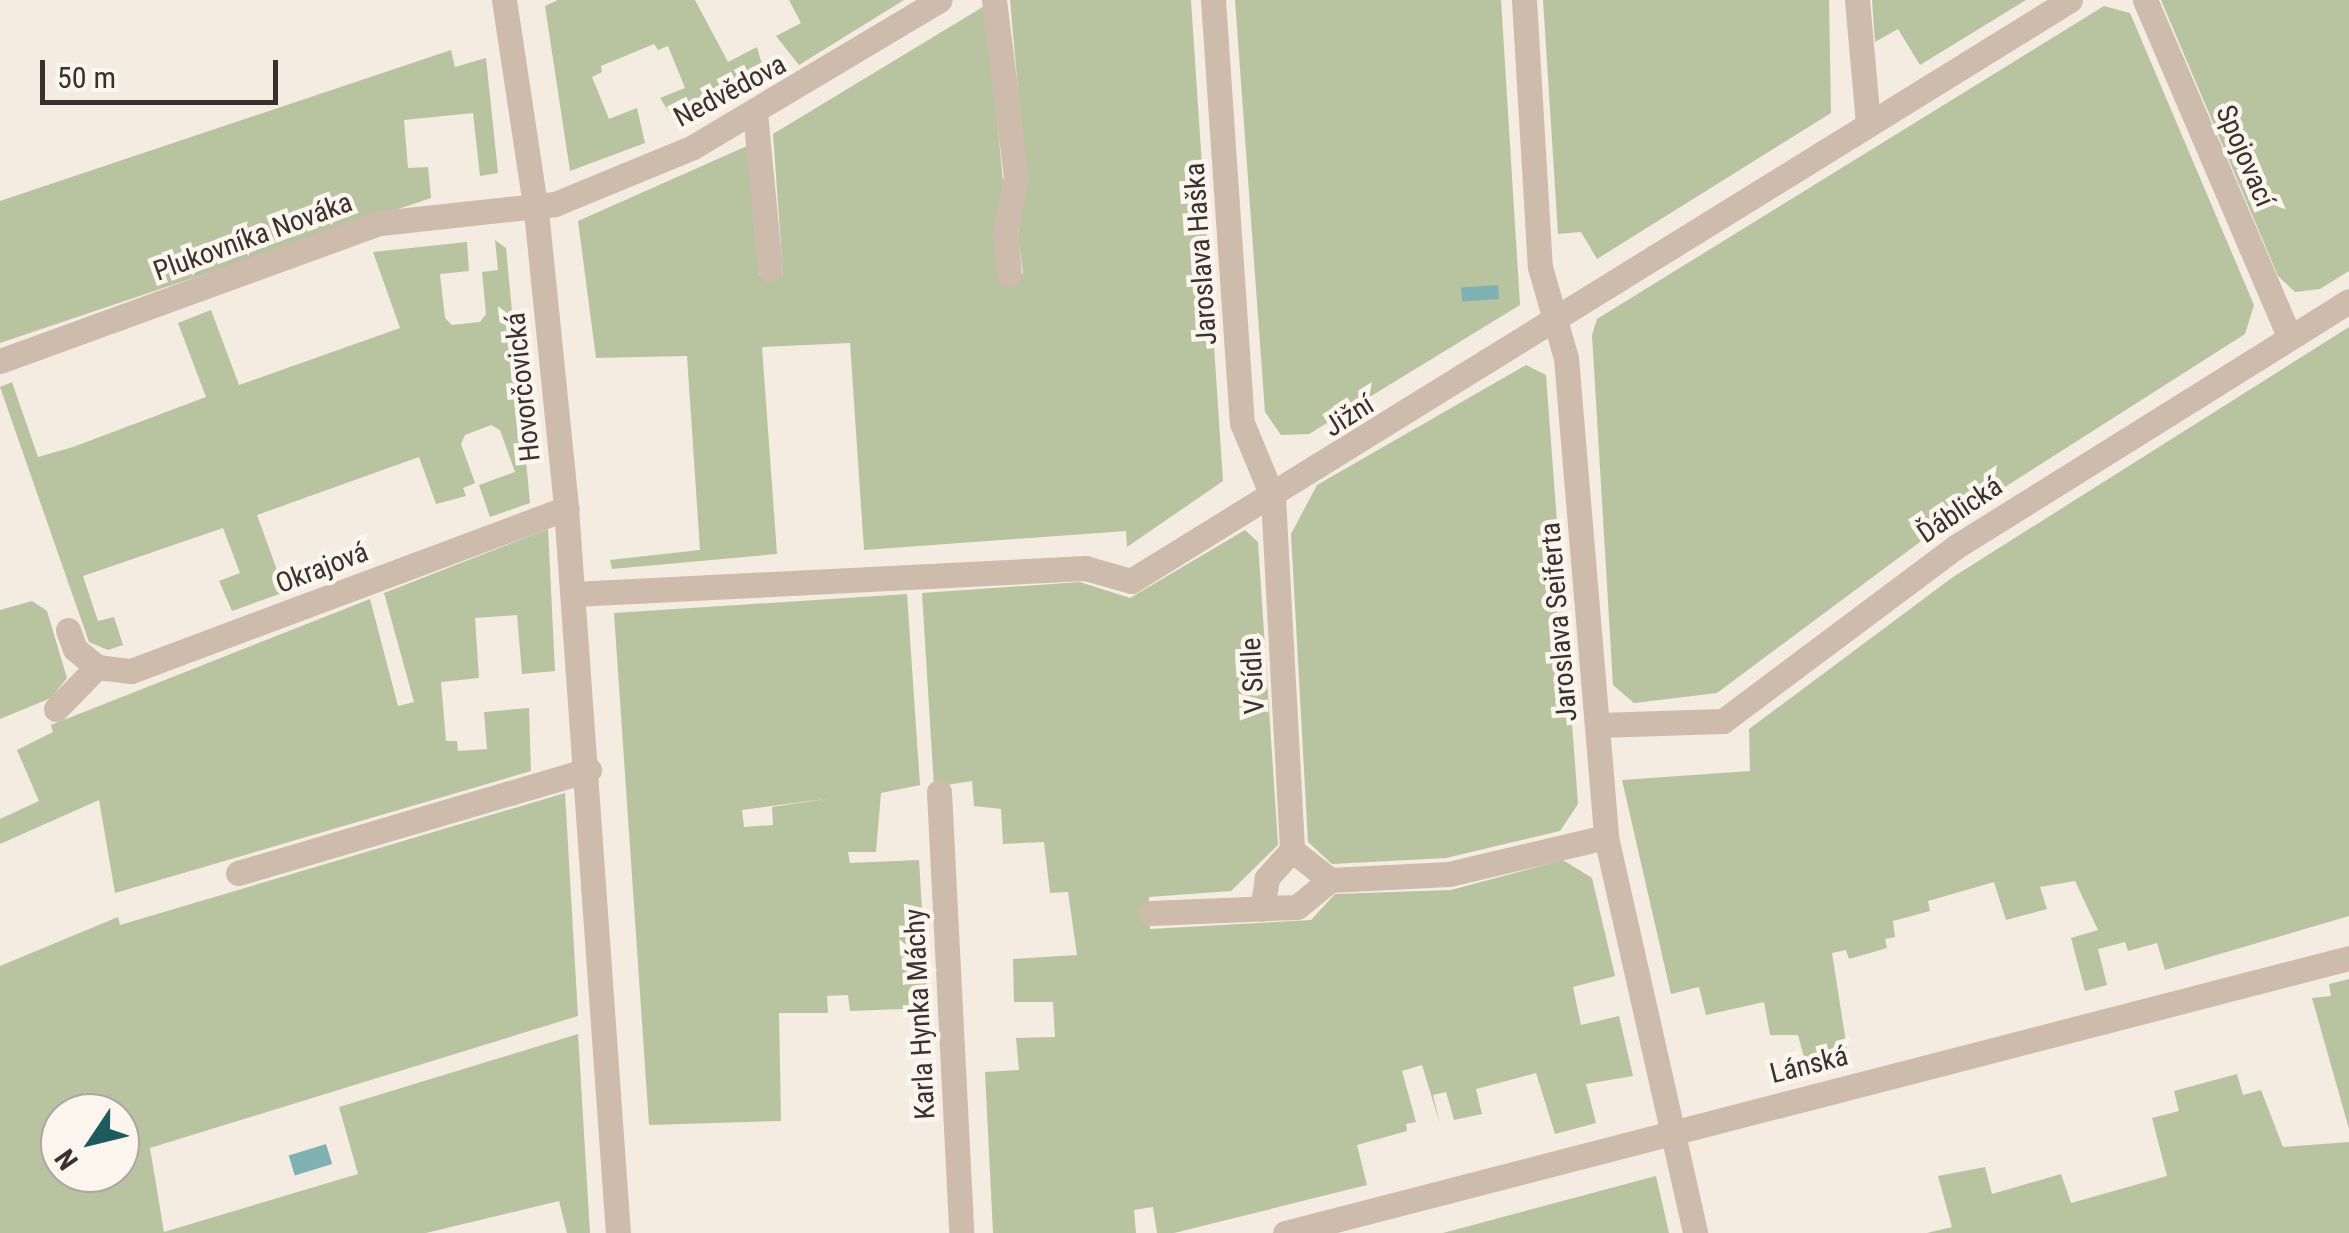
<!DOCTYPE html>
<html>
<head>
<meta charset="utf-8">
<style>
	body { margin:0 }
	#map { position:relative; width:2349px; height:1233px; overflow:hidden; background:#f4ebe1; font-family:"Roboto Condensed",sans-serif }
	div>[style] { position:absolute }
	.green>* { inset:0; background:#b8c4a0 }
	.water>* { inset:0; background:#7fb0b2; transform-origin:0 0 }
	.minor>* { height:25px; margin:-12.5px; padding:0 12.5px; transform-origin:12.5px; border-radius:12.5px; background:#cdbbac }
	span { translate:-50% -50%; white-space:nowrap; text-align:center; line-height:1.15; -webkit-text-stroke:9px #fbf5ee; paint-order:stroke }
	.street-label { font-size:28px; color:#3b302b }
	.north { position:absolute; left:40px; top:1093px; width:100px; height:100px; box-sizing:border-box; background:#fbf5ee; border:2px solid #aea6a0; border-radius:50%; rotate:235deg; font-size:28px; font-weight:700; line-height:40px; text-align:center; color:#3b302b }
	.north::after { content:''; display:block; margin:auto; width:35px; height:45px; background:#1f5a5e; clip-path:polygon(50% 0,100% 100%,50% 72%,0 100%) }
	.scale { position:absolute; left:40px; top:60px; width:238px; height:45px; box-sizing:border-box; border:5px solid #3b302b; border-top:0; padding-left:12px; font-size:30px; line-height:35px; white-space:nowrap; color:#3b302b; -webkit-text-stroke:8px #fbf5ee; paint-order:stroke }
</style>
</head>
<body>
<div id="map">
	<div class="green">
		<i style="clip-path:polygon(558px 0,695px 0,728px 62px,757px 47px,767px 82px,679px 128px,660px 98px,685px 88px,668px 46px,658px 50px,654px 44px,601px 66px,602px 72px,592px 77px,609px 119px,637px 108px,645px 143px,570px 171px,545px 6px)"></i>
		<i style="clip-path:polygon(789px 0,904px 0,799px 65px,776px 36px,801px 23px)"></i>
		<i style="clip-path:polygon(1010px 0,1191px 0,1223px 481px,1127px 547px,1126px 531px,864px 550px,850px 343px,762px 347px,777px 554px,612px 569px,610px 560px,700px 550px,687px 356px,596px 358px,578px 221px,747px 146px,759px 276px,783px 274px,773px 134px,986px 5px,1003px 181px,999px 276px,1023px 274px,1018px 235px,1026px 180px)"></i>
		<i style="clip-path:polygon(1235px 0,1501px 0,1520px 305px,1309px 434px,1281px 435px,1265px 412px)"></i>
		<i style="clip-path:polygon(1543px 0,1829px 0,1831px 113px,1597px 259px,1581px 232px,1558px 234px)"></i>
		<i style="clip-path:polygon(1872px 0,2026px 0,1920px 65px,1898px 29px,1875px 42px)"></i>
		<i style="clip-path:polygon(2161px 0,2349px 0,2349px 271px,2320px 289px,2295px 292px,2278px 276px)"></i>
		<i style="clip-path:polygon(2104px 6px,2130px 13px,2254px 305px,2245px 334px,1928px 536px,1717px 693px,1634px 703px,1613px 685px,1592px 335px,1597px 319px)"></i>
		<i style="clip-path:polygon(451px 50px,455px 67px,486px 58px,498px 173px,480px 176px,473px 113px,404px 120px,408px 168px,428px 167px,431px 198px,0 343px,0 201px)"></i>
		<i style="clip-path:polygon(495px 240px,506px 248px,530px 503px,490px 517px,479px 485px,515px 472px,500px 430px,491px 425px,465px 435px,461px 444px,475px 483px,463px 488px,466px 496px,436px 504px,419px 457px,257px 515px,285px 592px,232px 611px,219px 581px,240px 573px,223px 528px,83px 576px,98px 621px,114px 617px,123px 645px,108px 650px,89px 642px,0 387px,12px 382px,38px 457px,73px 447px,206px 397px,178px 323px,211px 310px,239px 385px,400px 328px,373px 252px,467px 242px,469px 271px,440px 274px,445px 318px,452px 325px,480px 322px,486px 314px,482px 272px,498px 270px)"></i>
		<i style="clip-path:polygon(2349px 327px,2349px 916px,2165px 970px,2157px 943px,2128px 951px,2125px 942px,2098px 949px,2107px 985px,2085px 991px,2071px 938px,2098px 930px,2075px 881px,2040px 887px,2047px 909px,2006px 920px,1994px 882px,1928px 901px,1930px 911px,1893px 921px,1895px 937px,1885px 939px,1887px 948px,1849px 959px,1846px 950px,1832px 953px,1848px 1055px,1807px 1068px,1798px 1035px,1770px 1035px,1764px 1002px,1706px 1015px,1699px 987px,1671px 994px,1622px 780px,1750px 771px,1749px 729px,1953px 577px)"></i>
		<i style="clip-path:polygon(1526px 365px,1546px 375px,1578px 804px,1560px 831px,1446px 858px,1332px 864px,1308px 842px,1291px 534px,1317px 485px)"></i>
		<i style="clip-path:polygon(548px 529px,555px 671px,522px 674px,517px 615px,475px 618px,479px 678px,441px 682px,446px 741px,457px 741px,458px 751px,487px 749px,484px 712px,529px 708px,531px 771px,115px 893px,99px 800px,0 844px,0 819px,39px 801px,17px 750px,53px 732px,51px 725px,370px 599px,398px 706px,414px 702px,384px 593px)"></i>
		<i style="clip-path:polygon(1245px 530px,1258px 542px,1278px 845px,1231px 891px,1149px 897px,1150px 929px,1311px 920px,1335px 894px,1451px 890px,1563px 860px,1592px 878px,1615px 976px,1573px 987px,1581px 1025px,1619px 1016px,1633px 1076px,1586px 1084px,1596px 1123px,1555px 1134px,1536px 1073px,1476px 1089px,1482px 1114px,1454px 1120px,1446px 1092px,1433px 1095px,1440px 1124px,1422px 1065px,1402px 1071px,1416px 1122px,1406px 1124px,1407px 1131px,1357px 1145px,1367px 1185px,1174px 1233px,1157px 1233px,1153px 1207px,1134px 1210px,1136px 1233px,993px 1233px,985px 1072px,1019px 1070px,1016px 1038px,1055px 1037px,1053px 1002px,1014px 1002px,1013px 959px,1077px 955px,1068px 892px,1050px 893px,1044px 842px,1003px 844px,1001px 809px,974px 806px,972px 781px,934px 787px,922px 593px,1080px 582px,1130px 598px)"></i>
		<i style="clip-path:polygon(evenodd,907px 594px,920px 785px,881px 793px,876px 852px,848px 852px,850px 863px,919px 860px,928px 1008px,850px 1011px,848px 995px,827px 996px,828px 1013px,779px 1013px,781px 1121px,649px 1125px,614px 613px,907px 594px,833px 798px,772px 807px,773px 825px,744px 827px,742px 810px,833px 798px)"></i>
		<i style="clip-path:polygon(32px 601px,47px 611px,67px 678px,51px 698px,0 719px,0 610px)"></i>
		<i style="clip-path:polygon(evenodd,565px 793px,578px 1016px,150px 1148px,164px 1232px,358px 1174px,339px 1107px,578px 1034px,590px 1233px,567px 1233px,559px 1201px,426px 1233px,0 1233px,0 966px,118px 917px,120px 925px,565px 793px,120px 1113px,120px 1173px,60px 1173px,60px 1113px,120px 1113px)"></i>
		<i style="clip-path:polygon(2349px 979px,2349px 1129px,2312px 998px,2331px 996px,2329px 984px)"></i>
		<i style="clip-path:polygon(2237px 1074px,2243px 1095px,2261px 1090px,2283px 1147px,2349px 1142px,2349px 1233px,1927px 1233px,1952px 1227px,1938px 1176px,1985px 1167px,1992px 1194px,2061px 1174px,2071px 1203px,2167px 1176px,2152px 1118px,2179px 1111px,2174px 1091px)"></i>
		<i style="clip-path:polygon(1656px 1176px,1669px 1233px,1443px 1233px)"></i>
	</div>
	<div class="water">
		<i style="left:1498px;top:285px;width:14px;height:37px;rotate:86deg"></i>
		<i style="left:326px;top:1144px;width:21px;height:39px;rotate:73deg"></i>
	</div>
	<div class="minor">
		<i style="left:504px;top:0;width:213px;rotate:81.4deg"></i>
		<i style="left:536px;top:211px;width:299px;rotate:84.2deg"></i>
		<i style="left:566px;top:508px;width:727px;rotate:85.9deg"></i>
		<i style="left:994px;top:0;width:178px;rotate:82.9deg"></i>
		<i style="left:1016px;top:177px;width:55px;rotate:101.5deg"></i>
		<i style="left:1005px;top:231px;width:44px;rotate:84.8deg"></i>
		<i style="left:1213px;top:0;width:424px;rotate:86.1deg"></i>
		<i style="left:1242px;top:423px;width:81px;rotate:67.5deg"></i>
		<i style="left:1273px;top:498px;width:353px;rotate:86.9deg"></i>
		<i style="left:1292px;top:850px;width:38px;rotate:132deg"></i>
		<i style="left:1267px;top:878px;width:31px;rotate:99deg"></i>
		<i style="left:1524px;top:0;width:267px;rotate:86.6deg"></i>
		<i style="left:1540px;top:267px;width:95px;rotate:74.1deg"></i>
		<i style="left:1566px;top:358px;width:481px;rotate:85.2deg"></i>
		<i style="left:1606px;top:837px;width:406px;rotate:77.3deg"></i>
		<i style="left:1857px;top:0;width:124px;rotate:84.9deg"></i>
		<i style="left:2145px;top:0;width:366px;rotate:66.8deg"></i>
		<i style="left:755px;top:113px;width:157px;rotate:84.5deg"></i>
		<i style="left:0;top:361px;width:404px;rotate:-20deg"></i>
		<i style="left:380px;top:223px;width:176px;rotate:-6.2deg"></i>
		<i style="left:555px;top:204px;width:149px;rotate:-22.4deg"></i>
		<i style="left:693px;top:147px;width:287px;rotate:-30.8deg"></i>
		<i style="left:574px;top:594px;width:512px;rotate:-2.91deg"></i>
		<i style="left:1085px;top:568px;width:48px;rotate:15.8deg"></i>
		<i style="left:1131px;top:581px;width:1104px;rotate:-31.75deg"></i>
		<i style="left:68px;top:630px;width:20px;rotate:70deg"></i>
		<i style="left:75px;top:649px;width:28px;rotate:39deg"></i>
		<i style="left:97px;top:667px;width:34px;rotate:7deg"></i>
		<i style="left:131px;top:671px;width:465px;rotate:-20.5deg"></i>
		<i style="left:56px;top:709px;width:59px;rotate:-45.7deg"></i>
		<i style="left:1598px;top:725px;width:125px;rotate:-1.8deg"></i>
		<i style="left:1723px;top:721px;width:292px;rotate:-36.8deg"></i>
		<i style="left:1957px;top:546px;width:462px;rotate:-32deg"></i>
		<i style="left:939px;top:792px;width:442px;rotate:87.1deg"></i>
		<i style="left:238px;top:873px;width:366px;rotate:-16.4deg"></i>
		<i style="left:1330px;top:880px;width:119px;rotate:-2.9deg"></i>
		<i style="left:1449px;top:874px;width:161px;rotate:-13.3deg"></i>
		<i style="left:1151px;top:913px;width:146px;rotate:-2.4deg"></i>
		<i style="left:1297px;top:907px;width:43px;rotate:-39.3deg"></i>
		<i style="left:1330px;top:880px;width:48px;rotate:-141.7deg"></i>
		<i style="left:1285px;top:1233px;width:1099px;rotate:-14.49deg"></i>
	</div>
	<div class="street-label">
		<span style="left:730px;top:91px;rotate:-28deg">Nedvědova</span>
		<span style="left:2245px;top:156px;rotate:67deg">Spojovací</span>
		<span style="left:253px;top:237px;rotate:-20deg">Plukovníka Nováka</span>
		<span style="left:1201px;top:254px;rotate:-94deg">Jaroslava Haška</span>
		<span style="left:523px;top:387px;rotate:-96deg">Hovorčovická</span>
		<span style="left:1349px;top:416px;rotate:-32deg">Jižní</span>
		<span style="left:1960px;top:510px;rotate:-34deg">Ďáblická</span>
		<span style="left:322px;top:568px;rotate:-21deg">Okrajová</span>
		<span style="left:1559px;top:622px;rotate:-95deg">Jaroslava Seiferta</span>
		<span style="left:1253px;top:676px;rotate:-93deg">V Sídle</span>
		<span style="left:920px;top:1014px;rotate:-93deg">Karla Hynka Máchy</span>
		<span style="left:1809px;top:1065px;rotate:-14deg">Lánská</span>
	</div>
	<div class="north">N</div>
	<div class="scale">50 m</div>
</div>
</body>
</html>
